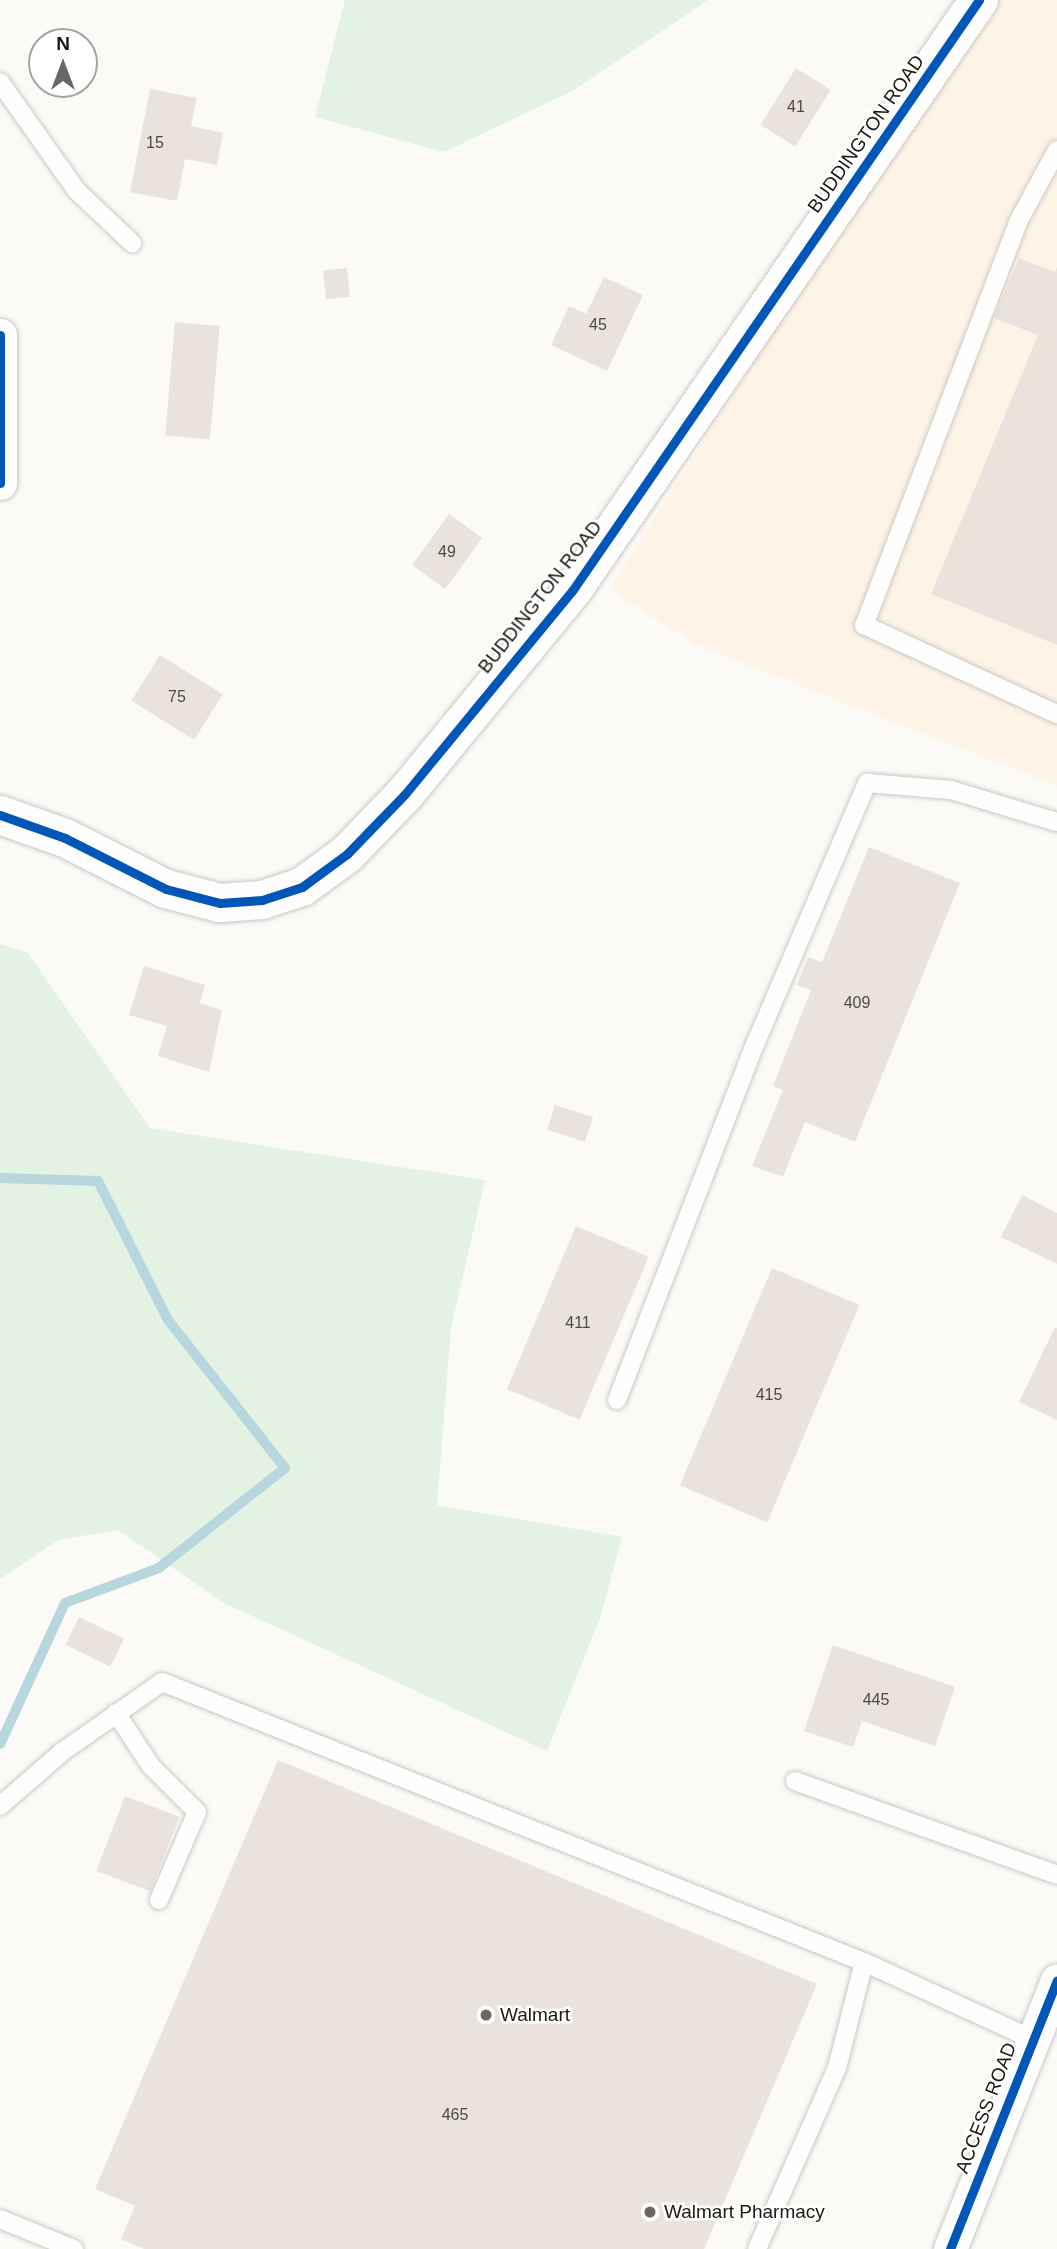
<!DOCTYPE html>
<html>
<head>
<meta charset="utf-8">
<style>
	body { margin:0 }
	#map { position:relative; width:1057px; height:2249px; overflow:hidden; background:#fcfaf7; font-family:Helvetica,sans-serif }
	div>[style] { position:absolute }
	.built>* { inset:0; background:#fdf4e7 }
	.green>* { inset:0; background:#e3f2e2 }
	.stream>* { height:10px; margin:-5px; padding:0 5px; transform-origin:5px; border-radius:5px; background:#b8d6dd }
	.building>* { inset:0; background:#eae2dd; transform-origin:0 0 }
	.roads { filter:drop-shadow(0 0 2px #ccc8c3) drop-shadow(0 0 2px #ccc8c3) }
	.lane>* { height:18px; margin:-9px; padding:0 9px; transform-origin:9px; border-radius:9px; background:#fffefe }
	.street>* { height:33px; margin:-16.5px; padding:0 16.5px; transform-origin:16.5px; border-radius:16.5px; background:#fffefe }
	.secondary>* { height:38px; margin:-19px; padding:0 19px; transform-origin:19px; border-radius:19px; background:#fffefe }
	.cycleway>* { height:9px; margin:-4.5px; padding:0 4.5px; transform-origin:4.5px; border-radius:4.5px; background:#0057b8 }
	.dots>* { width:19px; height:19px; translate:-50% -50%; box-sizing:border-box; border:4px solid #fff; border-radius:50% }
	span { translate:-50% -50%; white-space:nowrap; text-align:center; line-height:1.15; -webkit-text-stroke:5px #fff; paint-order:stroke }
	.number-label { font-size:16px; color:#504a44 }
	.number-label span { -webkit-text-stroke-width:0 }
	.street-label { font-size:19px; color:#1c1811 }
	.poi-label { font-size:19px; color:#1c1811 }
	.left { translate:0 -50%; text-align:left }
	.north { position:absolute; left:28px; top:28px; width:70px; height:70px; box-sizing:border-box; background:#fff; border:2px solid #a4a3a0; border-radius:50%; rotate:0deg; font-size:19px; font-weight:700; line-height:28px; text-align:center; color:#1c1811 }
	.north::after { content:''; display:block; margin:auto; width:24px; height:32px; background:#6a6762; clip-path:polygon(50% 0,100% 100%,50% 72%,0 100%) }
</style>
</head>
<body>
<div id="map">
	<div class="built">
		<i style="clip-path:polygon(1003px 0,1057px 0,1057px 786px,698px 646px,609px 590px,856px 202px)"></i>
	</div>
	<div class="green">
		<i style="clip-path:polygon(345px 0,708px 0,574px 90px,444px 152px,315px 117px)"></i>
		<i style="clip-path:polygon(0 944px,27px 952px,150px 1128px,485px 1180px,451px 1328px,437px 1505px,622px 1537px,601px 1615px,547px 1751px,224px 1603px,118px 1530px,58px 1540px,0 1579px)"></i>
	</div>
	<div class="stream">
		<i style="left:0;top:1178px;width:98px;rotate:1.8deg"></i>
		<i style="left:98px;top:1181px;width:156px;rotate:63.3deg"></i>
		<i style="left:168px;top:1320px;width:189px;rotate:51.7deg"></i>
		<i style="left:285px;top:1468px;width:161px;rotate:141.6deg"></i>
		<i style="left:159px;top:1568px;width:100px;rotate:159.6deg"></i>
		<i style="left:65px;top:1603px;width:155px;rotate:114.7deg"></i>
	</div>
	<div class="building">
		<i style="left:796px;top:68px;width:41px;height:67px;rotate:32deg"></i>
		<i style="clip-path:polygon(150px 89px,197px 98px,191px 126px,223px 133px,217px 165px,185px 159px,177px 201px,130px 192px)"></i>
		<i style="clip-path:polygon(1019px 258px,1055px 272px,1057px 267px,1057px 645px,931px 594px,1038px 335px,994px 318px)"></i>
		<i style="left:347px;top:268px;width:29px;height:24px;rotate:84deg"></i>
		<i style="clip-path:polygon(604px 277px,643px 295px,607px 371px,551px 345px,569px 306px,586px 314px)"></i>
		<i style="left:175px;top:322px;width:45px;height:114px;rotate:5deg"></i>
		<i style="left:449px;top:514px;width:41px;height:63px;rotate:36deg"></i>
		<i style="left:160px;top:655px;width:74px;height:54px;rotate:32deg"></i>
		<i style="clip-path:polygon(869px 847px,960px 883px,855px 1142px,805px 1122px,783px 1177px,752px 1166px,783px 1090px,773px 1086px,811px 990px,797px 985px,808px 957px,822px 962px)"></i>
		<i style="clip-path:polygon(144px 966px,205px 985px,200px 1003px,222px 1010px,209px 1072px,158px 1056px,167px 1026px,129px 1015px)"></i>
		<i style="left:555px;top:1105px;width:40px;height:26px;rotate:18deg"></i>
		<i style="clip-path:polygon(1022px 1195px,1057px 1213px,1057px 1264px,1001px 1237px)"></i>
		<i style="left:576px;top:1226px;width:79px;height:177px;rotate:23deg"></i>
		<i style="left:772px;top:1268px;width:95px;height:236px;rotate:23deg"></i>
		<i style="clip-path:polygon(1055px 1327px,1057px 1328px,1057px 1420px,1019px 1402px)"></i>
		<i style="left:79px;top:1617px;width:50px;height:31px;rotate:26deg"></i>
		<i style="clip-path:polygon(833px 1645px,955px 1687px,935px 1746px,862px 1721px,853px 1747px,804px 1731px)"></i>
		<i style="clip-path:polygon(278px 1760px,817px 1984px,704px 2249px,144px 2249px,121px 2239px,135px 2206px,95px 2189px)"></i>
		<i style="left:125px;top:1796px;width:58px;height:80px;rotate:21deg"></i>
	</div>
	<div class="roads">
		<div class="lane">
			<i style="left:0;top:82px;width:133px;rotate:54.8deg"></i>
			<i style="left:77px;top:191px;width:76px;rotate:43.4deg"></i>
			<i style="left:1057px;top:150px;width:80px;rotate:118.5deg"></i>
			<i style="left:1019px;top:220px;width:434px;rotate:110.9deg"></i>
			<i style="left:864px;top:625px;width:213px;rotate:24.8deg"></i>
			<i style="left:617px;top:1400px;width:384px;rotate:-68.8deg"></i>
			<i style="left:756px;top:1042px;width:282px;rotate:-66.8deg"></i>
			<i style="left:867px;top:783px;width:84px;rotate:4.8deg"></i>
			<i style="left:951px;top:790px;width:111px;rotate:16.8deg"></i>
			<i style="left:116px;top:1713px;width:64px;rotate:56.6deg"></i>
			<i style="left:151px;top:1766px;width:65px;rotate:45deg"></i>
			<i style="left:197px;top:1812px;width:96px;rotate:113.4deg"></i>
			<i style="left:795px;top:1781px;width:278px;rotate:19.7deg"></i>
			<i style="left:0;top:1806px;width:82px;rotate:-41.1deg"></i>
			<i style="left:62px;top:1752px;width:122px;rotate:-35deg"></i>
			<i style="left:162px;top:1682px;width:756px;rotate:21.75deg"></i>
			<i style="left:864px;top:1962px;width:185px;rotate:24.6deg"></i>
			<i style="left:0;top:2219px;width:80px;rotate:22.1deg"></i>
			<i style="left:757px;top:2249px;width:198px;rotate:-66.2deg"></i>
			<i style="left:837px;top:2068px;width:109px;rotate:-75.7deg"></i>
		</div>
		<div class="street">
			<i style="left:0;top:335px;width:148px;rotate:90deg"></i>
			<i style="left:950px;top:2249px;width:289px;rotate:-68.3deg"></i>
		</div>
		<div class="secondary">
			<i style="left:0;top:815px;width:69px;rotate:19.5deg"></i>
			<i style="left:65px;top:838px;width:113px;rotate:26.8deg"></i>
			<i style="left:166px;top:889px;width:56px;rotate:14.5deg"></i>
			<i style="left:220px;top:903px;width:42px;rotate:-4.1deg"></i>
			<i style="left:262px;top:900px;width:42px;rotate:-18deg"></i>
			<i style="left:302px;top:887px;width:56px;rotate:-36.3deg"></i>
			<i style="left:347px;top:854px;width:83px;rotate:-46deg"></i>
			<i style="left:405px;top:794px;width:263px;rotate:-50.6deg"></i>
			<i style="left:572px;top:591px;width:718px;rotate:-55.45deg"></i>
		</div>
	</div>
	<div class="cycleway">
		<i style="left:0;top:335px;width:148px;rotate:90deg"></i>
		<i style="left:0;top:815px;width:69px;rotate:19.5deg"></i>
		<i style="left:65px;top:838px;width:113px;rotate:26.8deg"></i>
		<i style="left:166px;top:889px;width:56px;rotate:14.5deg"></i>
		<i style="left:220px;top:903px;width:42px;rotate:-4.1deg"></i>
		<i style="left:262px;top:900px;width:42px;rotate:-18deg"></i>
		<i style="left:302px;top:887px;width:56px;rotate:-36.3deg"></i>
		<i style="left:347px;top:854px;width:83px;rotate:-46deg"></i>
		<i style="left:405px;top:794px;width:263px;rotate:-50.6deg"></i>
		<i style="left:572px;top:591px;width:718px;rotate:-55.45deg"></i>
		<i style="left:950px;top:2249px;width:289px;rotate:-68.3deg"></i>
	</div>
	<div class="dots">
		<i style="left:486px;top:2015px;background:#6a6762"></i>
		<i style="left:650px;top:2212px;background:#6a6762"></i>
	</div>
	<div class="number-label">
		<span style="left:796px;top:107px">41</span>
		<span style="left:155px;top:143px">15</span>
		<span style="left:598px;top:325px">45</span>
		<span style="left:447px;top:552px">49</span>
		<span style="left:177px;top:697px">75</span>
		<span style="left:857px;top:1003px">409</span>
		<span style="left:578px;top:1323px">411</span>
		<span style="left:769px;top:1395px">415</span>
		<span style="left:876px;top:1700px">445</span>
		<span style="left:455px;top:2115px">465</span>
	</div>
	<div class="street-label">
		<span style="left:866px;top:134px;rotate:-55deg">BUDDINGTON ROAD</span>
		<span style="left:540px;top:597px;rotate:-52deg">BUDDINGTON ROAD</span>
		<span style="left:986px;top:2108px;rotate:-69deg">ACCESS ROAD</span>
	</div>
	<div class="poi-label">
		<span class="left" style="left:500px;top:2015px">Walmart</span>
		<span class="left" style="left:664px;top:2212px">Walmart Pharmacy</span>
	</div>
	<div class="north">N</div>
</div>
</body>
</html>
